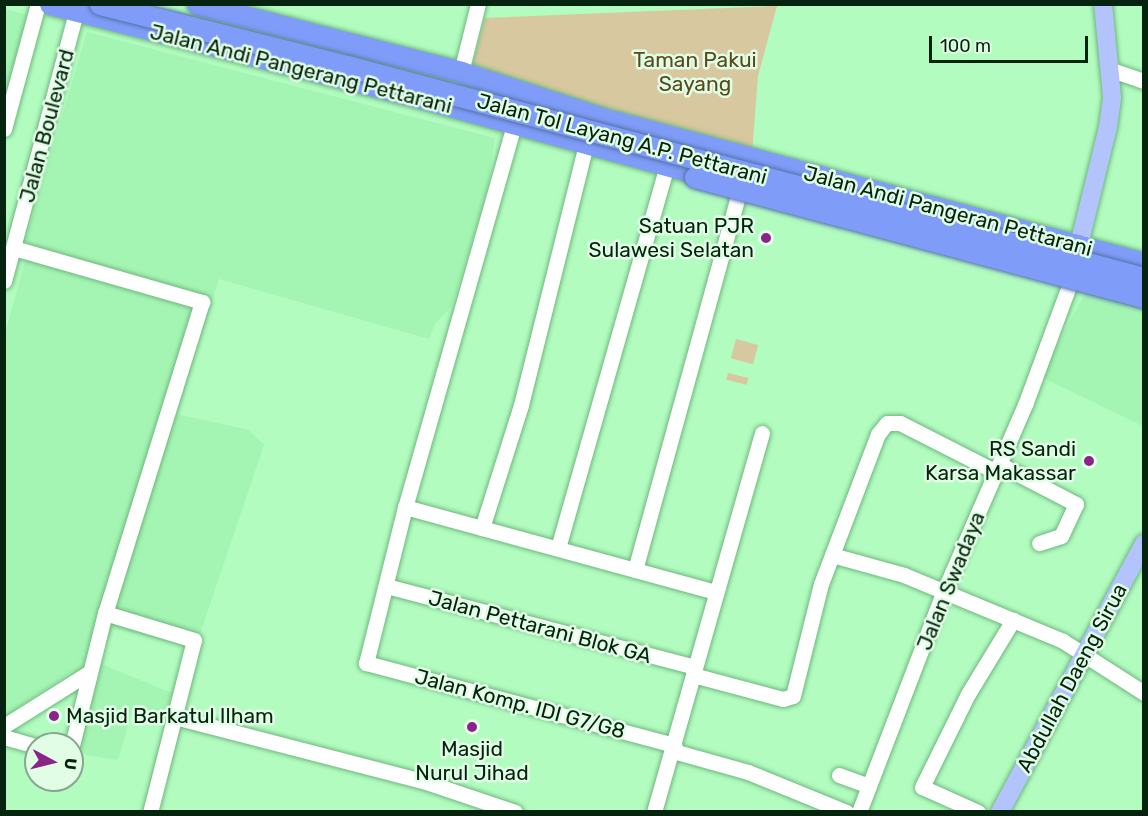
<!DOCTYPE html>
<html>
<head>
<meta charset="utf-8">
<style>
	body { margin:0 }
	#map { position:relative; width:1148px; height:816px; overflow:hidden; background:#b2fcc0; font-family:Rubik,sans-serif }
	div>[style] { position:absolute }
	.built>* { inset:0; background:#a4f5b3 }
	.green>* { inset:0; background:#d8c89f; transform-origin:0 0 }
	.roads { filter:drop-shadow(0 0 2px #6fb67e) drop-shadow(0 0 2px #6fb67e) }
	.minor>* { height:15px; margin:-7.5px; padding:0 7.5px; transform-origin:7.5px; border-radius:7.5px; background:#fff }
	.major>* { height:18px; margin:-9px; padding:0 9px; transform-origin:9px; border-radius:9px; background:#b2c4fb }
	.highway>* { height:21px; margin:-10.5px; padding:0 10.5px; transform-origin:10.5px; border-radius:10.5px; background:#7f9cf9 }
	.bridges { filter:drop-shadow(0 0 2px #5472a7) drop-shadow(0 0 2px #5472a7) }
	.highway-bridge>* { height:21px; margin:-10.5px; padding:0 10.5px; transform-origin:10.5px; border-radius:10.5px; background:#7f9cf9 }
	.dots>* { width:16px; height:16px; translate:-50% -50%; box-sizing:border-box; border:3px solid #e1fde5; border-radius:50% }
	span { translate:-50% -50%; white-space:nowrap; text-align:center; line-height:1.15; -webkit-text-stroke:5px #e1fde5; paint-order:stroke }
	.park-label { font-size:21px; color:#58481a }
	.street-label { font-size:21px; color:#05230e }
	.poi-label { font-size:21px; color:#05230e }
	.right { translate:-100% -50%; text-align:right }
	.left { translate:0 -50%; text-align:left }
	.frame { position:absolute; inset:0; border:6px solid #05230e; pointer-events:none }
	.north { position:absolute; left:24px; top:732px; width:60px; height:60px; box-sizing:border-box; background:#e1fde5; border:2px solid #89a68f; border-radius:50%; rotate:97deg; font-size:16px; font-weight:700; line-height:24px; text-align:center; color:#05230e }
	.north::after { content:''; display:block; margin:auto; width:21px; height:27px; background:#8c2389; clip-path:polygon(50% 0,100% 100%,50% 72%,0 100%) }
	.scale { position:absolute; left:929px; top:36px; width:159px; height:27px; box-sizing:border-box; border:3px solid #05230e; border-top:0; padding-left:8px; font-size:18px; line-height:21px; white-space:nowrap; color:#05230e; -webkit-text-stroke:4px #e1fde5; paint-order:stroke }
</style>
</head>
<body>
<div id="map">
	<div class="built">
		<i style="clip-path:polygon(5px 9px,27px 15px,5px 105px)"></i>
		<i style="clip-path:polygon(87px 32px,495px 138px,488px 187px,452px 306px,435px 324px,429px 339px,219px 279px,177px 414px,249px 430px,264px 445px,195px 649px,113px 628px,99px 663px,172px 693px,161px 721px,132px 712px,118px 760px,73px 753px,94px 684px,74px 670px,5px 716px,5px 334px,30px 243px,25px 241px)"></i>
		<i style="clip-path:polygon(1087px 289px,1143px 305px,1143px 426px,1041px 377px)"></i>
	</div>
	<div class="green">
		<i style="clip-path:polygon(777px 6px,758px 76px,752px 154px,470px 75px,485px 18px)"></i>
		<i style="left:736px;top:339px;width:23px;height:20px;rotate:15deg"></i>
		<i style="left:728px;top:373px;width:21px;height:7px;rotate:14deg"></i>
	</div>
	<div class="roads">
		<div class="minor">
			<i style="left:1109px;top:69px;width:37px;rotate:19deg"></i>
			<i style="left:461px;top:72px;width:70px;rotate:-76deg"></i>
			<i style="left:514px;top:125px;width:397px;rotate:105.9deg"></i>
			<i style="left:405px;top:507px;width:161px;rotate:104deg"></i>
			<i style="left:366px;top:663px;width:319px;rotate:14.9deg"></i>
			<i style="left:4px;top:129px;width:130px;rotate:-74.8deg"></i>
			<i style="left:14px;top:248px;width:196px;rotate:16deg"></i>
			<i style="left:202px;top:302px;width:326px;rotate:107.3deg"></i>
			<i style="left:105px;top:613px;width:136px;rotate:104deg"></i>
			<i style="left:4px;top:281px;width:287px;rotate:-75deg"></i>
			<i style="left:999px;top:464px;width:87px;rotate:27.5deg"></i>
			<i style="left:1076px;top:504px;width:35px;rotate:115deg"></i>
			<i style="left:1061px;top:536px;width:23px;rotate:162deg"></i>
			<i style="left:405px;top:507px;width:322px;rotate:15.3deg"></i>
			<i style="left:482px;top:528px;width:129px;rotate:-72.4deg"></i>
			<i style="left:521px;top:405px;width:269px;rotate:-76deg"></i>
			<i style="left:558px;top:548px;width:390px;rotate:-74.1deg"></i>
			<i style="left:832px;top:555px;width:75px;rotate:15.5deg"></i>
			<i style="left:904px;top:575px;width:172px;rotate:22.5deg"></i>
			<i style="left:1063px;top:641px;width:96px;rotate:32.7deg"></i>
			<i style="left:635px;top:570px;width:391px;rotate:-74.6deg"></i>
			<i style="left:386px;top:586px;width:318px;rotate:14.7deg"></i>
			<i style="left:105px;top:613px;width:93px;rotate:16.9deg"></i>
			<i style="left:194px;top:640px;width:178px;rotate:104.3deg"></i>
			<i style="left:693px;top:675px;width:93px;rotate:14.9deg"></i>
			<i style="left:783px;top:699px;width:10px;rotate:-17deg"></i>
			<i style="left:793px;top:696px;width:115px;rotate:-76deg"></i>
			<i style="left:821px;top:584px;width:160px;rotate:-69.2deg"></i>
			<i style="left:878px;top:434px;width:14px;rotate:-51deg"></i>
			<i style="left:887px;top:423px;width:13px"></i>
			<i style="left:900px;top:423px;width:108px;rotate:27deg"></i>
			<i style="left:175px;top:717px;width:259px;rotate:14.5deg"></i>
			<i style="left:426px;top:782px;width:94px;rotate:18.6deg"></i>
			<i style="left:4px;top:726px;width:99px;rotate:-32.2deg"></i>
			<i style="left:4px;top:737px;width:33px;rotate:16deg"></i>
			<i style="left:673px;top:751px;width:78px;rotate:15.6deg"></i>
			<i style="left:748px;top:772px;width:106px;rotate:22.2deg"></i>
			<i style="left:839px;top:775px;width:32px;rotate:20deg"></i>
			<i style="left:654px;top:812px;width:394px;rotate:-74.1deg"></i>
			<i style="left:859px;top:812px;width:237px;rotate:-69deg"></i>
			<i style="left:944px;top:591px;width:206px;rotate:-66.5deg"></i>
			<i style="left:1026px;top:402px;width:127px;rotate:-69.7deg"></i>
			<i style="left:978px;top:812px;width:61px;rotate:-155.9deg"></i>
			<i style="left:922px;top:787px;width:104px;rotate:-63.7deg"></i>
			<i style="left:968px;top:694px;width:87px;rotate:-58.7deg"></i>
		</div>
		<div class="major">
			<i style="left:1079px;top:245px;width:122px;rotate:-76.2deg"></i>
			<i style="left:1108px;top:127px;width:30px;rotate:-82deg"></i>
			<i style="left:1112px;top:97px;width:93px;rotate:-95.5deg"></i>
			<i style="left:1000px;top:812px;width:305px;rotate:-61.8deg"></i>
		</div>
		<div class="highway">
			<i style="left:50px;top:4px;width:383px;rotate:14.2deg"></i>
			<i style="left:421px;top:98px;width:304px;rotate:15.3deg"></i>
			<i style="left:197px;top:4px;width:273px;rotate:14.4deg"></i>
			<i style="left:461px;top:72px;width:152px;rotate:18deg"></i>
			<i style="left:606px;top:119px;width:557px;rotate:14.98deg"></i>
		</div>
	</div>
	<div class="bridges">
		<div class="highway-bridge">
			<i style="left:100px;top:4px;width:255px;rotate:14.1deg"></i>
			<i style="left:347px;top:66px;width:825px;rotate:14.9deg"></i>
			<i style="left:695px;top:177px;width:465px;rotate:15deg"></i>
		</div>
	</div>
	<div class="dots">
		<i style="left:766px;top:238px;background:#8c2389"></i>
		<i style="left:1089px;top:461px;background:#8c2389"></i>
		<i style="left:54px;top:716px;background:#8c2389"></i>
		<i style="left:472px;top:727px;background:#8c2389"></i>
	</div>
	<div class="park-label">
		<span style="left:695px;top:72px">Taman Pakui<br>Sayang</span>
	</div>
	<div class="street-label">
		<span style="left:301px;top:69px;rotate:14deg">Jalan Andi Pangerang Pettarani</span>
		<span style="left:47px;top:126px;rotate:-75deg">Jalan Boulevard</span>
		<span style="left:622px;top:139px;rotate:15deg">Jalan Tol Layang A.P. Pettarani</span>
		<span style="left:948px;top:211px;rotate:15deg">Jalan Andi Pangeran Pettarani</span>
		<span style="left:951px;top:581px;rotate:-68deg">Jalan Swadaya</span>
		<span style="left:540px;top:627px;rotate:15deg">Jalan Pettarani Blok GA</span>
		<span style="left:1072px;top:678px;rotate:-62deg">Abdullah Daeng Sirua</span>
		<span style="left:520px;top:704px;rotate:15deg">Jalan Komp. IDI G7/G8</span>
	</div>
	<div class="poi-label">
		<span class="right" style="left:754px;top:238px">Satuan PJR<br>Sulawesi Selatan</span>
		<span class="right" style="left:1076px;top:461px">RS Sandi<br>Karsa Makassar</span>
		<span class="left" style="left:66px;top:716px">Masjid Barkatul Ilham</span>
		<span style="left:472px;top:761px">Masjid<br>Nurul Jihad</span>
	</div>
	<div class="frame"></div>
	<div class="north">U</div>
	<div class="scale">100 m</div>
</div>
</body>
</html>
